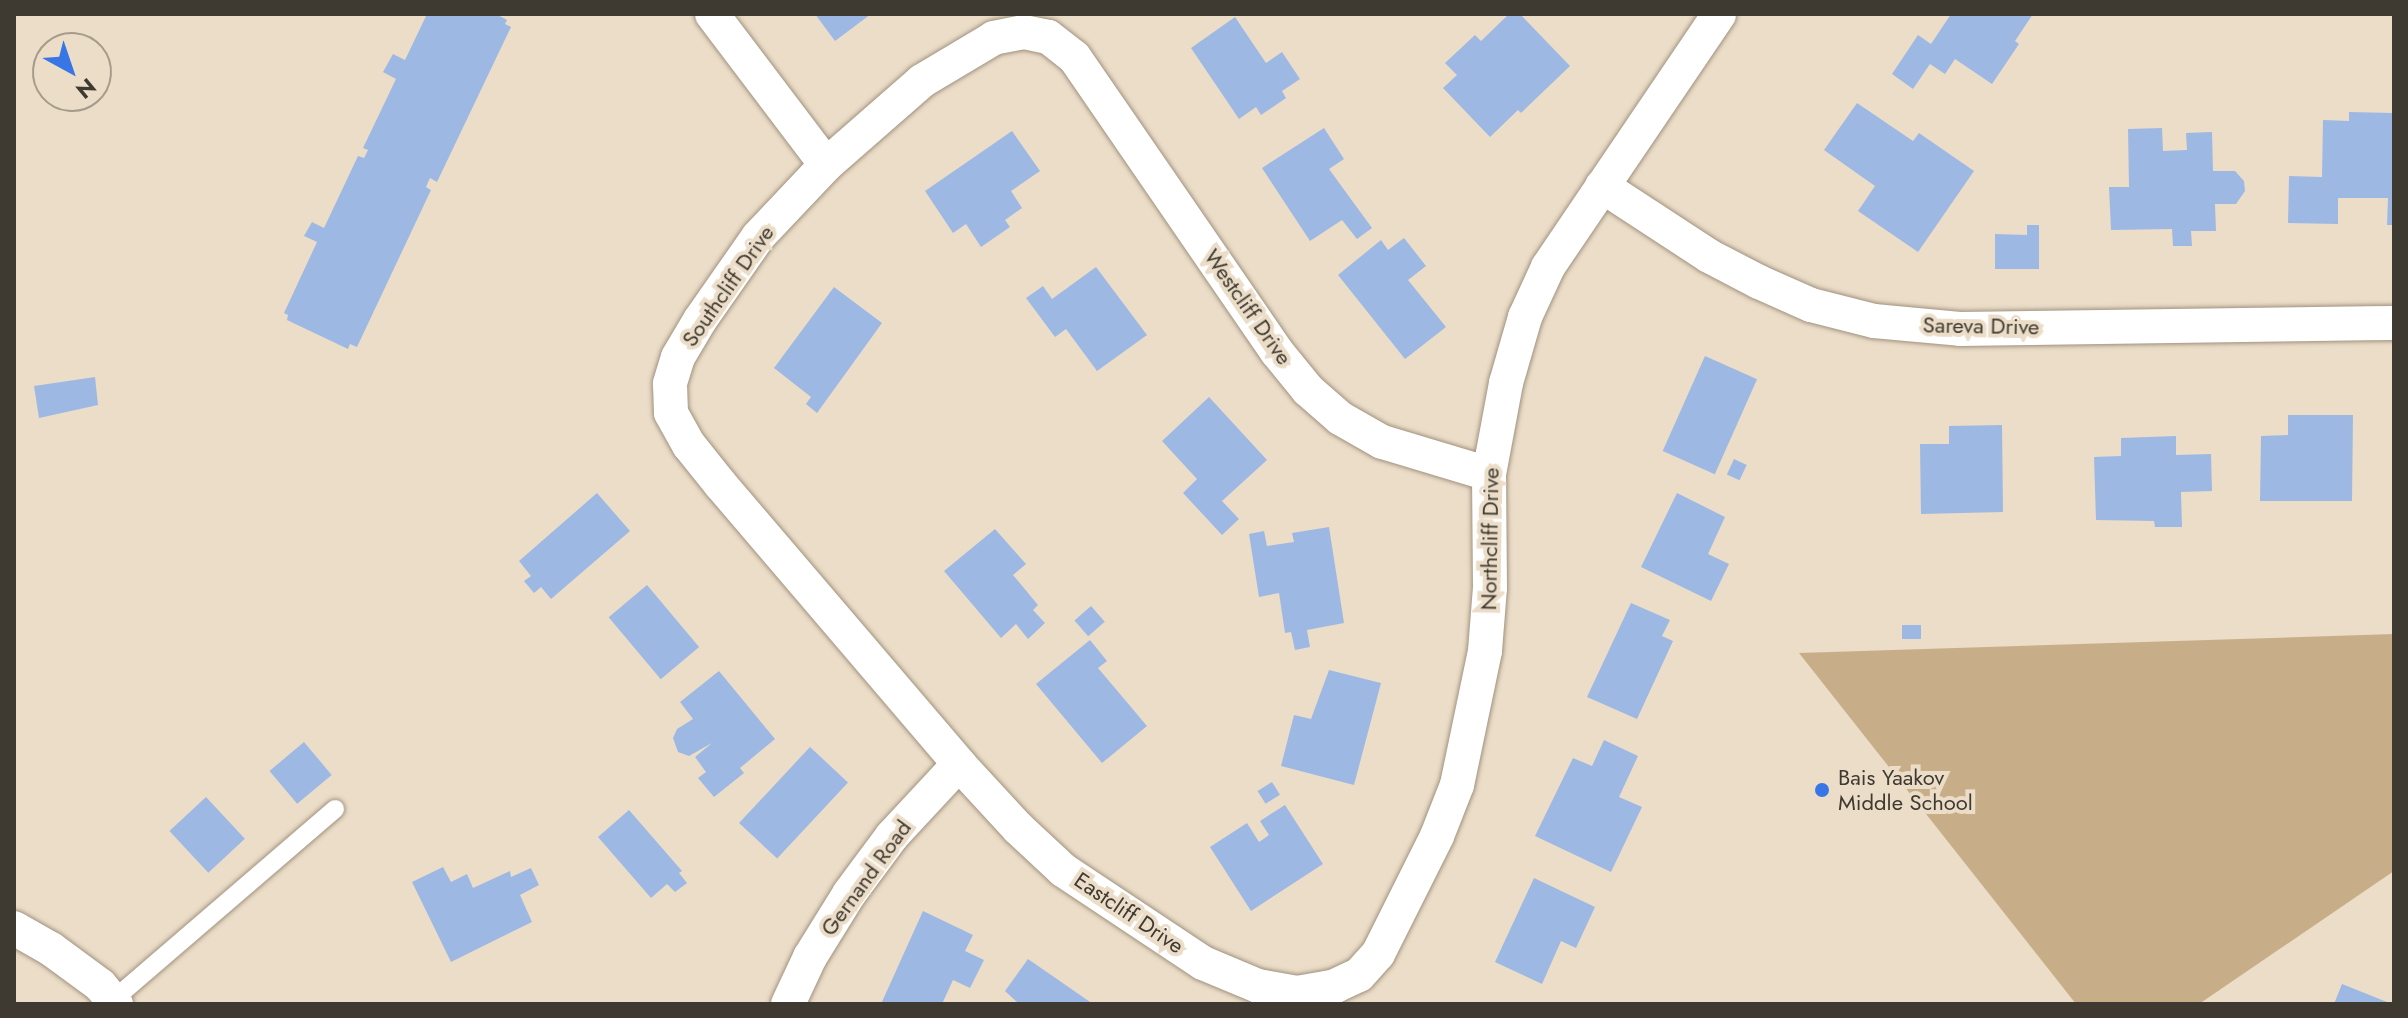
<!DOCTYPE html>
<html>
<head>
<meta charset="utf-8">
<style>
	body { margin:0 }
	#map { position:relative; width:2408px; height:1018px; overflow:hidden; background:#ebddc8; font-family:Jost,sans-serif }
	div>[style] { position:absolute }
	.green>* { inset:0; background:#c8ae88 }
	.building>* { inset:0; background:#9eb8e4; transform-origin:0 0 }
	.roads { filter:drop-shadow(0 0 2px #a0927f) drop-shadow(0 0 2px #a0927f) }
	.service>* { height:18px; margin:-9px; padding:0 9px; transform-origin:9px; border-radius:9px; background:#fff }
	.minor>* { height:34px; margin:-17px; padding:0 17px; transform-origin:17px; border-radius:17px; background:#fff }
	.dots>* { width:22px; height:22px; translate:-50% -50%; box-sizing:border-box; border:4px solid #ebddc8; border-radius:50% }
	span { translate:-50% -50%; white-space:nowrap; text-align:center; line-height:1.15; -webkit-text-stroke:8px #ebddc8; paint-order:stroke }
	.street-label { font-size:22px; color:#3f3a31 }
	.poi-label { font-size:22px; color:#3f3a31 }
	.left { translate:0 -50%; text-align:left }
	.frame { position:absolute; inset:0; border:16px solid #3f3a31; pointer-events:none }
	.north { position:absolute; left:32px; top:32px; width:80px; height:80px; box-sizing:border-box; background:#ebddc8; border:2px solid #a69c8c; border-radius:50%; rotate:140deg; font-size:22px; font-weight:700; line-height:32px; text-align:center; color:#3f3a31 }
	.north::after { content:''; display:block; margin:auto; width:28px; height:36px; background:#3976e5; clip-path:polygon(50% 0,100% 100%,50% 72%,0 100%) }
</style>
</head>
<body>
<div id="map">
	<div class="green">
		<i style="clip-path:polygon(2394px 634px,2394px 871px,2199px 1004px,2076px 1004px,1799px 653px)"></i>
	</div>
	<div class="building">
		<i style="clip-path:polygon(427px 14px,496px 14px,507px 20px,505px 24px,511px 27px,437px 182px,430px 178px,426px 187px,431px 190px,357px 347px,350px 344px,348px 349px,287px 320px,288px 315px,284px 313px,317px 242px,304px 236px,312px 222px,324px 228px,358px 156px,364px 158px,368px 150px,363px 148px,396px 79px,383px 72px,393px 54px,405px 60px)"></i>
		<i style="clip-path:polygon(815px 14px,871px 14px,835px 41px)"></i>
		<i style="clip-path:polygon(1509px 14px,1520px 14px,1570px 66px,1521px 113px,1518px 110px,1490px 137px,1443px 88px,1457px 75px,1445px 63px,1475px 35px,1481px 41px)"></i>
		<i style="clip-path:polygon(1951px 14px,2033px 14px,2015px 41px,2019px 44px,1992px 84px,1955px 59px,1945px 74px,1930px 64px,1913px 89px,1892px 74px,1918px 35px,1931px 44px)"></i>
		<i style="clip-path:polygon(1235px 17px,1266px 63px,1282px 52px,1300px 79px,1282px 91px,1286px 98px,1261px 115px,1256px 107px,1239px 119px,1191px 48px)"></i>
		<i style="clip-path:polygon(1857px 103px,1913px 141px,1919px 133px,1974px 171px,1918px 252px,1858px 211px,1875px 186px,1824px 150px)"></i>
		<i style="clip-path:polygon(2349px 112px,2394px 113px,2394px 225px,2387px 225px,2388px 198px,2338px 198px,2338px 224px,2288px 223px,2289px 176px,2322px 177px,2323px 120px,2349px 121px)"></i>
		<i style="clip-path:polygon(1324px 128px,1344px 159px,1329px 169px,1372px 228px,1357px 239px,1342px 220px,1310px 241px,1262px 168px)"></i>
		<i style="clip-path:polygon(2162px 128px,2163px 151px,2187px 150px,2186px 133px,2212px 132px,2213px 171px,2235px 171px,2244px 181px,2245px 191px,2236px 204px,2215px 204px,2216px 231px,2191px 231px,2192px 246px,2173px 246px,2172px 229px,2111px 230px,2109px 187px,2129px 187px,2128px 129px)"></i>
		<i style="clip-path:polygon(1012px 131px,1040px 171px,1011px 191px,1022px 208px,1005px 220px,1010px 227px,981px 247px,966px 224px,953px 233px,925px 191px)"></i>
		<i style="clip-path:polygon(2027px 225px,2039px 225px,2039px 269px,1995px 269px,1995px 234px,2027px 235px)"></i>
		<i style="clip-path:polygon(1404px 238px,1426px 266px,1408px 280px,1446px 327px,1405px 359px,1338px 275px,1381px 240px,1388px 250px)"></i>
		<i style="clip-path:polygon(1096px 267px,1147px 335px,1097px 371px,1066px 329px,1055px 337px,1026px 298px,1043px 286px,1052px 299px)"></i>
		<i style="clip-path:polygon(834px 287px,882px 323px,817px 413px,806px 404px,811px 397px,774px 368px)"></i>
		<i style="left:1705px;top:356px;width:57px;height:104px;rotate:24deg"></i>
		<i style="clip-path:polygon(95px 377px,98px 405px,39px 418px,34px 386px)"></i>
		<i style="clip-path:polygon(1209px 397px,1267px 460px,1222px 501px,1239px 519px,1222px 535px,1183px 493px,1197px 479px,1162px 441px)"></i>
		<i style="clip-path:polygon(2288px 415px,2353px 415px,2352px 501px,2260px 501px,2261px 436px,2288px 435px)"></i>
		<i style="clip-path:polygon(2002px 425px,2003px 512px,1921px 514px,1920px 444px,1949px 444px,1949px 426px)"></i>
		<i style="clip-path:polygon(2176px 436px,2176px 455px,2211px 454px,2212px 491px,2181px 492px,2182px 527px,2155px 527px,2154px 521px,2096px 520px,2094px 457px,2121px 456px,2121px 438px)"></i>
		<i style="left:1734px;top:459px;width:14px;height:17px;rotate:25deg"></i>
		<i style="clip-path:polygon(597px 493px,630px 531px,551px 599px,541px 587px,534px 593px,524px 581px,531px 576px,519px 561px)"></i>
		<i style="clip-path:polygon(1677px 493px,1725px 517px,1708px 554px,1729px 564px,1711px 601px,1641px 567px)"></i>
		<i style="clip-path:polygon(1329px 527px,1344px 623px,1307px 630px,1310px 647px,1295px 650px,1291px 632px,1285px 633px,1279px 593px,1259px 597px,1249px 534px,1264px 531px,1267px 546px,1294px 542px,1292px 533px)"></i>
		<i style="clip-path:polygon(995px 529px,1026px 564px,1013px 575px,1038px 605px,1033px 610px,1045px 623px,1028px 639px,1016px 624px,1001px 638px,944px 571px)"></i>
		<i style="left:647px;top:585px;width:81px;height:50px;rotate:50deg"></i>
		<i style="clip-path:polygon(1631px 603px,1670px 620px,1662px 636px,1673px 641px,1637px 719px,1587px 697px)"></i>
		<i style="left:1091px;top:606px;width:21px;height:22px;rotate:49deg"></i>
		<i style="left:1921px;top:625px;width:14px;height:19px;rotate:90deg"></i>
		<i style="clip-path:polygon(1090px 640px,1107px 661px,1098px 668px,1147px 726px,1102px 763px,1036px 684px)"></i>
		<i style="clip-path:polygon(1329px 670px,1381px 683px,1354px 785px,1281px 766px,1294px 715px,1311px 719px)"></i>
		<i style="clip-path:polygon(719px 671px,775px 739px,740px 768px,744px 773px,714px 797px,698px 778px,706px 772px,695px 757px,712px 743px,689px 756px,678px 752px,673px 738px,677px 729px,693px 719px,680px 702px)"></i>
		<i style="clip-path:polygon(1604px 740px,1638px 756px,1619px 797px,1642px 807px,1611px 872px,1535px 836px,1573px 758px,1592px 766px)"></i>
		<i style="left:304px;top:742px;width:43px;height:45px;rotate:50deg"></i>
		<i style="left:810px;top:747px;width:52px;height:104px;rotate:43deg"></i>
		<i style="left:1272px;top:782px;width:15px;height:17px;rotate:58deg"></i>
		<i style="left:206px;top:797px;width:57px;height:50px;rotate:47deg"></i>
		<i style="clip-path:polygon(1285px 805px,1323px 864px,1251px 911px,1210px 847px,1247px 823px,1259px 842px,1269px 835px,1260px 821px)"></i>
		<i style="clip-path:polygon(629px 810px,682px 871px,679px 873px,687px 883px,675px 892px,667px 884px,651px 898px,598px 837px)"></i>
		<i style="clip-path:polygon(443px 867px,451px 882px,467px 874px,473px 888px,510px 871px,511px 877px,531px 868px,539px 885px,520px 895px,532px 922px,451px 962px,412px 882px)"></i>
		<i style="clip-path:polygon(1534px 878px,1595px 907px,1576px 948px,1561px 941px,1542px 984px,1495px 962px)"></i>
		<i style="clip-path:polygon(923px 911px,973px 935px,965px 951px,984px 960px,970px 988px,953px 980px,942px 1004px,881px 1004px)"></i>
		<i style="clip-path:polygon(1028px 959px,1093px 1004px,1019px 1004px,1005px 991px)"></i>
		<i style="clip-path:polygon(2342px 984px,2392px 1004px,2334px 1004px)"></i>
	</div>
	<div class="roads">
		<div class="service">
			<i style="left:113px;top:1000px;width:293px;rotate:-40.7deg"></i>
		</div>
		<div class="minor">
			<i style="left:712px;top:14px;width:189px;rotate:52.9deg"></i>
			<i style="left:1602px;top:186px;width:128px;rotate:33.2deg"></i>
			<i style="left:1709px;top:256px;width:56px;rotate:27.5deg"></i>
			<i style="left:1759px;top:282px;width:57px;rotate:23.9deg"></i>
			<i style="left:1811px;top:305px;width:65px;rotate:14.3deg"></i>
			<i style="left:1874px;top:321px;width:86px;rotate:5.3deg"></i>
			<i style="left:1960px;top:329px;width:434px;rotate:-0.8deg"></i>
			<i style="left:1489px;top:474px;width:112px;rotate:-163.3deg"></i>
			<i style="left:1382px;top:442px;width:48px;rotate:-150.3deg"></i>
			<i style="left:1340px;top:418px;width:43px;rotate:-138.8deg"></i>
			<i style="left:1308px;top:390px;width:49px;rotate:-129.2deg"></i>
			<i style="left:1277px;top:352px;width:358px;rotate:-124.5deg"></i>
			<i style="left:1074px;top:57px;width:33px;rotate:-142deg"></i>
			<i style="left:1048px;top:37px;width:25px;rotate:-168deg"></i>
			<i style="left:1024px;top:32px;width:31px;rotate:169deg"></i>
			<i style="left:994px;top:38px;width:84px;rotate:149.2deg"></i>
			<i style="left:922px;top:81px;width:128px;rotate:138.8deg"></i>
			<i style="left:826px;top:165px;width:99px;rotate:133.4deg"></i>
			<i style="left:758px;top:237px;width:101px;rotate:124.9deg"></i>
			<i style="left:700px;top:320px;width:43px;rotate:120.7deg"></i>
			<i style="left:678px;top:357px;width:28px;rotate:107deg"></i>
			<i style="left:670px;top:384px;width:29px;rotate:88deg"></i>
			<i style="left:671px;top:413px;width:37px;rotate:61deg"></i>
			<i style="left:689px;top:445px;width:51px;rotate:51.3deg"></i>
			<i style="left:721px;top:485px;width:367px;rotate:49.5deg"></i>
			<i style="left:959px;top:764px;width:87px;rotate:47.3deg"></i>
			<i style="left:1018px;top:828px;width:62px;rotate:43deg"></i>
			<i style="left:1063px;top:870px;width:168px;rotate:33.6deg"></i>
			<i style="left:1203px;top:963px;width:60px;rotate:22.7deg"></i>
			<i style="left:1258px;top:986px;width:40px;rotate:10deg"></i>
			<i style="left:1297px;top:993px;width:39px;rotate:-10deg"></i>
			<i style="left:1335px;top:986px;width:26px;rotate:-25deg"></i>
			<i style="left:1359px;top:975px;width:28px;rotate:-48deg"></i>
			<i style="left:1378px;top:954px;width:132px;rotate:-63.4deg"></i>
			<i style="left:1437px;top:836px;width:55px;rotate:-68.6deg"></i>
			<i style="left:1457px;top:785px;width:137px;rotate:-78.2deg"></i>
			<i style="left:1485px;top:651px;width:63px;rotate:-85.5deg"></i>
			<i style="left:1490px;top:588px;width:114px;rotate:-90.5deg"></i>
			<i style="left:1489px;top:474px;width:93px;rotate:-79.4deg"></i>
			<i style="left:1506px;top:383px;width:69px;rotate:-73.9deg"></i>
			<i style="left:1525px;top:317px;width:55px;rotate:-65.3deg"></i>
			<i style="left:1548px;top:267px;width:305px;rotate:-55.9deg"></i>
			<i style="left:14px;top:928px;width:43px;rotate:29.6deg"></i>
			<i style="left:51px;top:949px;width:61px;rotate:36.3deg"></i>
			<i style="left:100px;top:985px;width:25px;rotate:50deg"></i>
			<i style="left:788px;top:1004px;width:52px;rotate:-64.9deg"></i>
			<i style="left:810px;top:957px;width:74px;rotate:-58.2deg"></i>
			<i style="left:849px;top:894px;width:72px;rotate:-53.4deg"></i>
			<i style="left:892px;top:836px;width:98px;rotate:-47.1deg"></i>
		</div>
	</div>
	<div class="dots">
		<i style="left:1822px;top:790px;background:#3976e5"></i>
	</div>
	<div class="street-label">
		<span style="left:728px;top:286px;rotate:-55deg">Southcliff Drive</span>
		<span style="left:1248px;top:307px;rotate:55deg">Westcliff Drive</span>
		<span style="left:1981px;top:326px;rotate:1deg">Sareva Drive</span>
		<span style="left:1490px;top:539px;rotate:-89deg">Northcliff Drive</span>
		<span style="left:866px;top:878px;rotate:-54deg">Gernand Road</span>
		<span style="left:1129px;top:913px;rotate:34deg">Eastcliff Drive</span>
	</div>
	<div class="poi-label">
		<span class="left" style="left:1838px;top:790px">Bais Yaakov<br>Middle School</span>
	</div>
	<div class="frame"></div>
	<div class="north">N</div>
</div>
</body>
</html>
